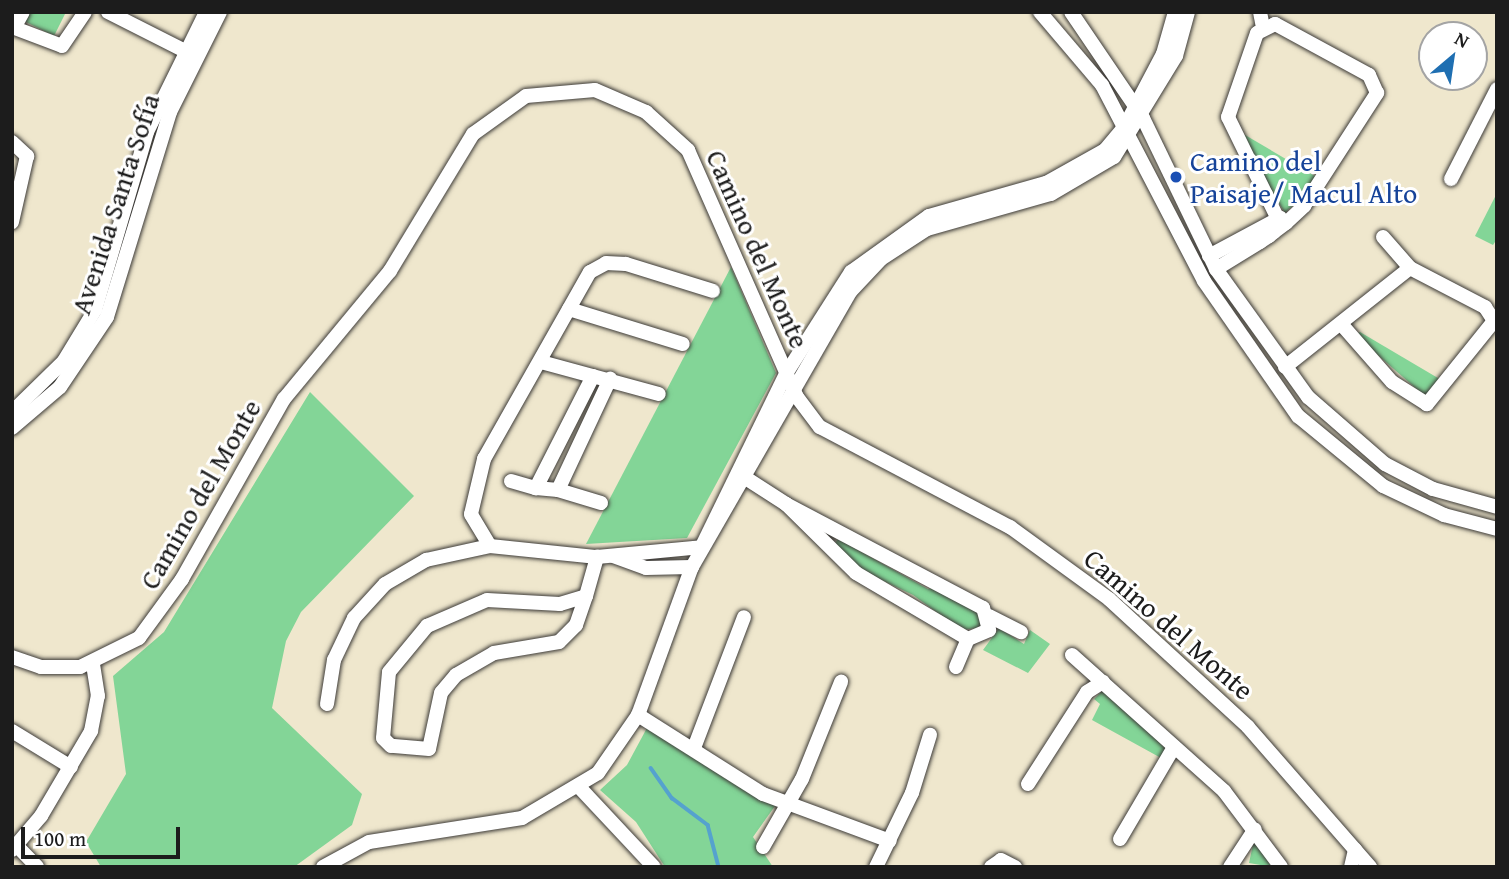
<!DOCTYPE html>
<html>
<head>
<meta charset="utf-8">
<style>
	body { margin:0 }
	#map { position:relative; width:1509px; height:879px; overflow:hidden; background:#efe7cd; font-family:"Gentium Book Plus",serif }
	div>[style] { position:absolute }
	.green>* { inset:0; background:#83d597 }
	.stream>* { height:3.5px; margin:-1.75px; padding:0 1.75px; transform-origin:1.75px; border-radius:1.75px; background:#55a2ce }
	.roads { filter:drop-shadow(0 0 2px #3c3a37) drop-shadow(0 0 2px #3c3a37) }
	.minor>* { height:14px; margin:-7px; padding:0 7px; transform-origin:7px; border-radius:7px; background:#fff }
	.dots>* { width:19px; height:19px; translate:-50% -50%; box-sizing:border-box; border:4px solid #fff; border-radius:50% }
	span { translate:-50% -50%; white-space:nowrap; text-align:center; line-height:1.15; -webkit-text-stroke:6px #fff; paint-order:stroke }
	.transit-label { font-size:28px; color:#164399 }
	.left { translate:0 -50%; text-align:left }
	.street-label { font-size:28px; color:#1c1c1c }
	.frame { position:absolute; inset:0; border:14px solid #1c1c1c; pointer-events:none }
	.north { position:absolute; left:1418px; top:21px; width:70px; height:70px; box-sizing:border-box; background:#fff; border:2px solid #a4a4a4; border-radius:50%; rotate:29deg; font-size:19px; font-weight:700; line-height:28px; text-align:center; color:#1c1c1c }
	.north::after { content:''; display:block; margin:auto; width:24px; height:32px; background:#1f6fb2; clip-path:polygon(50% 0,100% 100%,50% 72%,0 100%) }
	.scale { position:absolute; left:21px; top:827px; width:159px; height:32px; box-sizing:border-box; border:4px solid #1c1c1c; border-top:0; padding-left:9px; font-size:21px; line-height:24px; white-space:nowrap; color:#1c1c1c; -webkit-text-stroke:5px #fff; paint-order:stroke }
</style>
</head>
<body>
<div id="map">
	<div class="green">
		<i style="clip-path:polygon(21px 12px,66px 12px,54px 36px,18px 18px)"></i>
		<i style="clip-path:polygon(1240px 132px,1320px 179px,1285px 213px,1237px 136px)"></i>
		<i style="clip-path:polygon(1497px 193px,1497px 239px,1493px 245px,1475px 236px)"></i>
		<i style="clip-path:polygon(731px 267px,776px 373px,687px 538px,586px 544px)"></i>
		<i style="clip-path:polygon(1360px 332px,1443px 381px,1428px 399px,1355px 335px)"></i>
		<i style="clip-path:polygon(310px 392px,414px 496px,301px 612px,286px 641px,272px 708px,362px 794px,352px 825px,294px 867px,101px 867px,86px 842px,126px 774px,113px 676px,164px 632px)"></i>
		<i style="clip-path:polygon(838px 539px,928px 589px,935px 587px,979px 613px,986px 627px,961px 630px,913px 595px,865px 572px,834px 545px)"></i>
		<i style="clip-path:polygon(999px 628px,1024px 644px,1030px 630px,1050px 644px,1028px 673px,983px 650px)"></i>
		<i style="clip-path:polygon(1104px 689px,1166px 749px,1161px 758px,1092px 720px,1100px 704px,1094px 699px)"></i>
		<i style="clip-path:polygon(648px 726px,775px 806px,753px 837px,773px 867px,665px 867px,636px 822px,600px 790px,627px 765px)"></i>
		<i style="clip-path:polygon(1254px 840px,1269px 863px,1272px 867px,1249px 863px)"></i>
	</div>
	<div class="stream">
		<i style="left:651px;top:768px;width:37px;rotate:55deg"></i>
		<i style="left:672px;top:798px;width:45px;rotate:36.9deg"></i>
		<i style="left:708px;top:825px;width:43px;rotate:75.3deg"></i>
	</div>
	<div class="roads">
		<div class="minor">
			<i style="left:108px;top:12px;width:93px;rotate:26.8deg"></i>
			<i style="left:1040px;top:12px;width:96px;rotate:49.7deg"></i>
			<i style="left:1102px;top:85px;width:221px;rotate:62.5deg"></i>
			<i style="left:1204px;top:281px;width:165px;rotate:55.2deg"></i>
			<i style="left:1298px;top:416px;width:110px;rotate:39.5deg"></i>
			<i style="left:1383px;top:486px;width:68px;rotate:25.4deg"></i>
			<i style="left:1444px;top:515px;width:55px;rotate:14.8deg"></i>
			<i style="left:1071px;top:12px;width:128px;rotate:55.8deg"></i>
			<i style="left:1143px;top:118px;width:168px;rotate:64.2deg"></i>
			<i style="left:1216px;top:269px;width:158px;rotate:54.3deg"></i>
			<i style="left:1308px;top:397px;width:102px;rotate:41deg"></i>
			<i style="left:1385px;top:464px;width:54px;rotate:27.5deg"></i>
			<i style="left:1433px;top:489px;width:66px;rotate:15.7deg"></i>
			<i style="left:1260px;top:12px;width:15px;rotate:79deg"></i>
			<i style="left:12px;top:27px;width:53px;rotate:20.8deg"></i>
			<i style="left:62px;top:46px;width:41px;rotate:-55.9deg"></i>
			<i style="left:14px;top:28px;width:18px;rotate:-61deg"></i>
			<i style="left:12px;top:142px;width:21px;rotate:43deg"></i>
			<i style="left:27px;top:156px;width:68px;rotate:102.8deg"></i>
			<i style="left:1451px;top:179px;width:101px;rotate:-62.9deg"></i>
			<i style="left:1383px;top:237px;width:41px;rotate:48.9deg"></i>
			<i style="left:1209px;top:256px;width:81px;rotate:-28.2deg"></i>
			<i style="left:1216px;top:269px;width:52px;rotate:-31.5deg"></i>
			<i style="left:1260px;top:242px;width:11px;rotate:-34deg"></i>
			<i style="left:1269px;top:236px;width:6px;rotate:-39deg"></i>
			<i style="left:1274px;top:232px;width:15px;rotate:-37deg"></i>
			<i style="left:1286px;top:223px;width:25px;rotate:-43deg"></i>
			<i style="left:1304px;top:206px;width:135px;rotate:-57.1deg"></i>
			<i style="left:1377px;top:93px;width:20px;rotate:-114deg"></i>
			<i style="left:1369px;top:75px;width:107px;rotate:-151.5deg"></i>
			<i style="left:1275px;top:24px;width:20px;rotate:153deg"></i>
			<i style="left:1257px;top:33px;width:89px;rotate:109deg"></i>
			<i style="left:1228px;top:117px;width:114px;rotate:63.9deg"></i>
			<i style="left:1278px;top:219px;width:19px;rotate:118deg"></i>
			<i style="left:569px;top:309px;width:119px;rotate:17.1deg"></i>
			<i style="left:541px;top:362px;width:122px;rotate:15.2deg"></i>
			<i style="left:1285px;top:367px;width:159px;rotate:-38.4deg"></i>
			<i style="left:1410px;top:268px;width:85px;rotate:27.5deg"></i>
			<i style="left:1485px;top:307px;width:17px;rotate:57deg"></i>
			<i style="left:1494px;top:321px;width:107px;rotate:128.9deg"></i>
			<i style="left:1427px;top:404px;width:41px;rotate:-147.8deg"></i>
			<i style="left:1392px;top:382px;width:74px;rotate:-131.2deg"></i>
			<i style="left:593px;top:376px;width:126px;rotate:117deg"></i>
			<i style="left:536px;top:488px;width:22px;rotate:5deg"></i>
			<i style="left:558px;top:490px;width:123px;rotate:-64.9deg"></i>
			<i style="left:12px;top:412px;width:73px;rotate:-44.4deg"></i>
			<i style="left:64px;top:361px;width:60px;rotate:-58.7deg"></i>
			<i style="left:95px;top:310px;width:185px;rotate:-73.7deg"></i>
			<i style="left:147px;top:132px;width:134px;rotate:-63.8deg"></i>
			<i style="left:12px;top:428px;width:63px;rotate:-40.5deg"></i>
			<i style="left:60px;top:387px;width:84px;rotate:-56.1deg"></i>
			<i style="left:107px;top:317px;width:214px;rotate:-72.9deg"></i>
			<i style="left:170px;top:112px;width:112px;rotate:-63.4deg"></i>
			<i style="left:741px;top:475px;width:54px;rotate:32.8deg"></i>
			<i style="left:786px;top:504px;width:98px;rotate:44.6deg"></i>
			<i style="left:856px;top:573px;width:130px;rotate:30.5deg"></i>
			<i style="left:968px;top:639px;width:23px;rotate:-23deg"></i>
			<i style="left:989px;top:630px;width:23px;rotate:-105deg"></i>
			<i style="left:983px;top:608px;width:223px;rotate:-152.2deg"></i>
			<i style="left:511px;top:481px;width:26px;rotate:16deg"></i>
			<i style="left:558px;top:490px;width:45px;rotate:16.8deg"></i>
			<i style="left:490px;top:546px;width:37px;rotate:-121deg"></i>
			<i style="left:471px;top:514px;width:57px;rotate:-76.7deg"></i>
			<i style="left:484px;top:459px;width:215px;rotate:-60.5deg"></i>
			<i style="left:590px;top:272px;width:18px;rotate:-29deg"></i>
			<i style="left:606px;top:263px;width:20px;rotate:3deg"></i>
			<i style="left:626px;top:264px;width:91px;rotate:17.2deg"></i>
			<i style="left:702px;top:546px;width:194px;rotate:-64deg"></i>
			<i style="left:787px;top:372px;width:119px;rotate:-57.4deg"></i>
			<i style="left:851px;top:272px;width:96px;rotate:-35.7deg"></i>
			<i style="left:929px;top:216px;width:122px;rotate:-15.8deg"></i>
			<i style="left:1046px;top:183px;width:68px;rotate:-29.2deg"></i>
			<i style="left:1105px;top:150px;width:31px;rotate:-50deg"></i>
			<i style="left:1125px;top:126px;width:81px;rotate:-62.2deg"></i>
			<i style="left:1163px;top:54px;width:44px;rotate:-74.1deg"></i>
			<i style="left:613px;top:556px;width:35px;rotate:20deg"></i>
			<i style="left:646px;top:568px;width:46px;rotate:-1.2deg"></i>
			<i style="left:586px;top:596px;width:31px;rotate:109deg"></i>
			<i style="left:576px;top:625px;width:24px;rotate:135deg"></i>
			<i style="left:559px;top:642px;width:66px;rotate:170.4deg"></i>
			<i style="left:494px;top:653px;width:44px;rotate:149.9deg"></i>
			<i style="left:456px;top:675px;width:23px;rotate:130deg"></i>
			<i style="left:441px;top:693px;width:57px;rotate:102.1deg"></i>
			<i style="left:429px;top:749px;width:38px;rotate:-175deg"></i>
			<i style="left:391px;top:746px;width:11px;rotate:-135deg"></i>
			<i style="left:383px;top:738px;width:66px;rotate:-84.8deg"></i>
			<i style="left:389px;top:672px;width:60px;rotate:-50.4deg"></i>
			<i style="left:427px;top:626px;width:65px;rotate:-23.4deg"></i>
			<i style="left:487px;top:600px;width:73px;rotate:3.1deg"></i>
			<i style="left:560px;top:604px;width:27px;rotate:-17deg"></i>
			<i style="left:586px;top:596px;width:41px;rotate:-74.2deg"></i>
			<i style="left:989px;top:616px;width:36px;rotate:27deg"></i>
			<i style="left:1072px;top:655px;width:204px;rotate:41.8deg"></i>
			<i style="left:1224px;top:791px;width:95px;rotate:53.1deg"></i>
			<i style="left:12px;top:657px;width:31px;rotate:19deg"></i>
			<i style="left:41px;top:667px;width:39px"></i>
			<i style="left:80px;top:667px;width:66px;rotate:-26.2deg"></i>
			<i style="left:139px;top:638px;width:73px;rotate:-53.9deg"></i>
			<i style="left:182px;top:579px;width:207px;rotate:-60.5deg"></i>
			<i style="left:284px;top:399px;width:166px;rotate:-50.4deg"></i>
			<i style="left:390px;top:271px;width:160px;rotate:-58.8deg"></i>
			<i style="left:473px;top:134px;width:65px;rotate:-35.6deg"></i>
			<i style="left:526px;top:96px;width:69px;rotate:-5deg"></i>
			<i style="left:595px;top:90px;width:56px;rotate:23.3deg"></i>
			<i style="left:646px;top:112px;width:57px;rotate:42.1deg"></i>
			<i style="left:688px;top:150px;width:270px;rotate:66.2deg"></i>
			<i style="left:797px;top:397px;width:38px;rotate:53deg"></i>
			<i style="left:820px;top:427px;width:215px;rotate:27.8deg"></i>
			<i style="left:1010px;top:527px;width:122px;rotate:36deg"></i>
			<i style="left:1109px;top:599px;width:189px;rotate:42.6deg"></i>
			<i style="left:1248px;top:727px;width:186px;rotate:48.9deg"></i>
			<i style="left:956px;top:667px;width:30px;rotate:-67deg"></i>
			<i style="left:327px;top:704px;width:45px;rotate:-81deg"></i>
			<i style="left:334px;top:660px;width:47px;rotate:-64.5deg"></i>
			<i style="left:354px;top:618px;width:46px;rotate:-47.6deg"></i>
			<i style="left:385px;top:584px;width:48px;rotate:-30.3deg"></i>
			<i style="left:426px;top:560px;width:66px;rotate:-12.3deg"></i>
			<i style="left:490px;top:546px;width:108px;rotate:5.9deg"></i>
			<i style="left:597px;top:557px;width:105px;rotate:-5.4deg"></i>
			<i style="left:638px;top:715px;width:148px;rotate:32.3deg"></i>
			<i style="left:763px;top:794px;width:135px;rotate:20.3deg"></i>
			<i style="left:12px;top:731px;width:69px;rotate:31.4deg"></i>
			<i style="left:694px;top:748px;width:140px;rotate:-69.1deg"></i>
			<i style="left:1028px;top:784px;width:109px;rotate:-57.3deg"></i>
			<i style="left:1087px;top:692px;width:19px;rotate:-32deg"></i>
			<i style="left:580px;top:788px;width:108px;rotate:46.9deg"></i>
			<i style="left:1120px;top:839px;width:107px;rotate:-59.6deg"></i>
			<i style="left:17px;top:846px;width:29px;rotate:46deg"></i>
			<i style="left:763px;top:847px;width:78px;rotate:-60.2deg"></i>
			<i style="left:802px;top:779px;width:105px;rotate:-68.1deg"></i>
			<i style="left:12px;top:850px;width:45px;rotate:-49.5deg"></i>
			<i style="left:41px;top:816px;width:99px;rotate:-59.5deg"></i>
			<i style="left:91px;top:731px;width:36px;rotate:-79deg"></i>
			<i style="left:98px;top:696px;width:32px;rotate:-99deg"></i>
			<i style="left:323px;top:867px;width:52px;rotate:-28.5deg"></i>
			<i style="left:369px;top:842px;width:155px;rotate:-8.9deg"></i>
			<i style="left:522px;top:818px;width:88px;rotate:-30.6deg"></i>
			<i style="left:598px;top:773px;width:70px;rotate:-55.4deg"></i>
			<i style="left:638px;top:715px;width:158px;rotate:-70deg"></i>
			<i style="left:692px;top:567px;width:317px;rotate:-60.1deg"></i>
			<i style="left:850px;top:292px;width:45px;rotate:-46.8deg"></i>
			<i style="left:881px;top:259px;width:55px;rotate:-33.1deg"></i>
			<i style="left:927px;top:229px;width:129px;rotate:-15.8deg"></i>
			<i style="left:1051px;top:194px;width:73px;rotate:-30.4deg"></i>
			<i style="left:1114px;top:157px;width:119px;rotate:-58.5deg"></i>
			<i style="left:1176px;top:56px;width:46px;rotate:-74.7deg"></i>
			<i style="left:876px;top:867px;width:82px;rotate:-64.1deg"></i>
			<i style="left:912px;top:793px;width:61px;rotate:-72.8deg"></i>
			<i style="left:991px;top:867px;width:12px;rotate:-35deg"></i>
			<i style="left:1001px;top:860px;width:16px;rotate:27deg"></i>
			<i style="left:1230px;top:867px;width:45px;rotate:-56.7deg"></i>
			<i style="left:1351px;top:867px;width:18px;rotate:-77deg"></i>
		</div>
	</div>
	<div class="dots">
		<i style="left:1176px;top:177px;background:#1a4fb4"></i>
	</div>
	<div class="transit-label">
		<span class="left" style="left:1190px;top:177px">Camino del<br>Paisaje/ Macul Alto</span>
	</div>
	<div class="street-label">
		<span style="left:115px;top:204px;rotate:-72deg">Avenida Santa Sofía</span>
		<span style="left:758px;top:249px;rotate:66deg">Camino del Monte</span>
		<span style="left:200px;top:494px;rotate:-60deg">Camino del Monte</span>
		<span style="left:1169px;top:624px;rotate:41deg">Camino del Monte</span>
	</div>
	<div class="frame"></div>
	<div class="north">N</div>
	<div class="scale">100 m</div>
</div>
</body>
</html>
